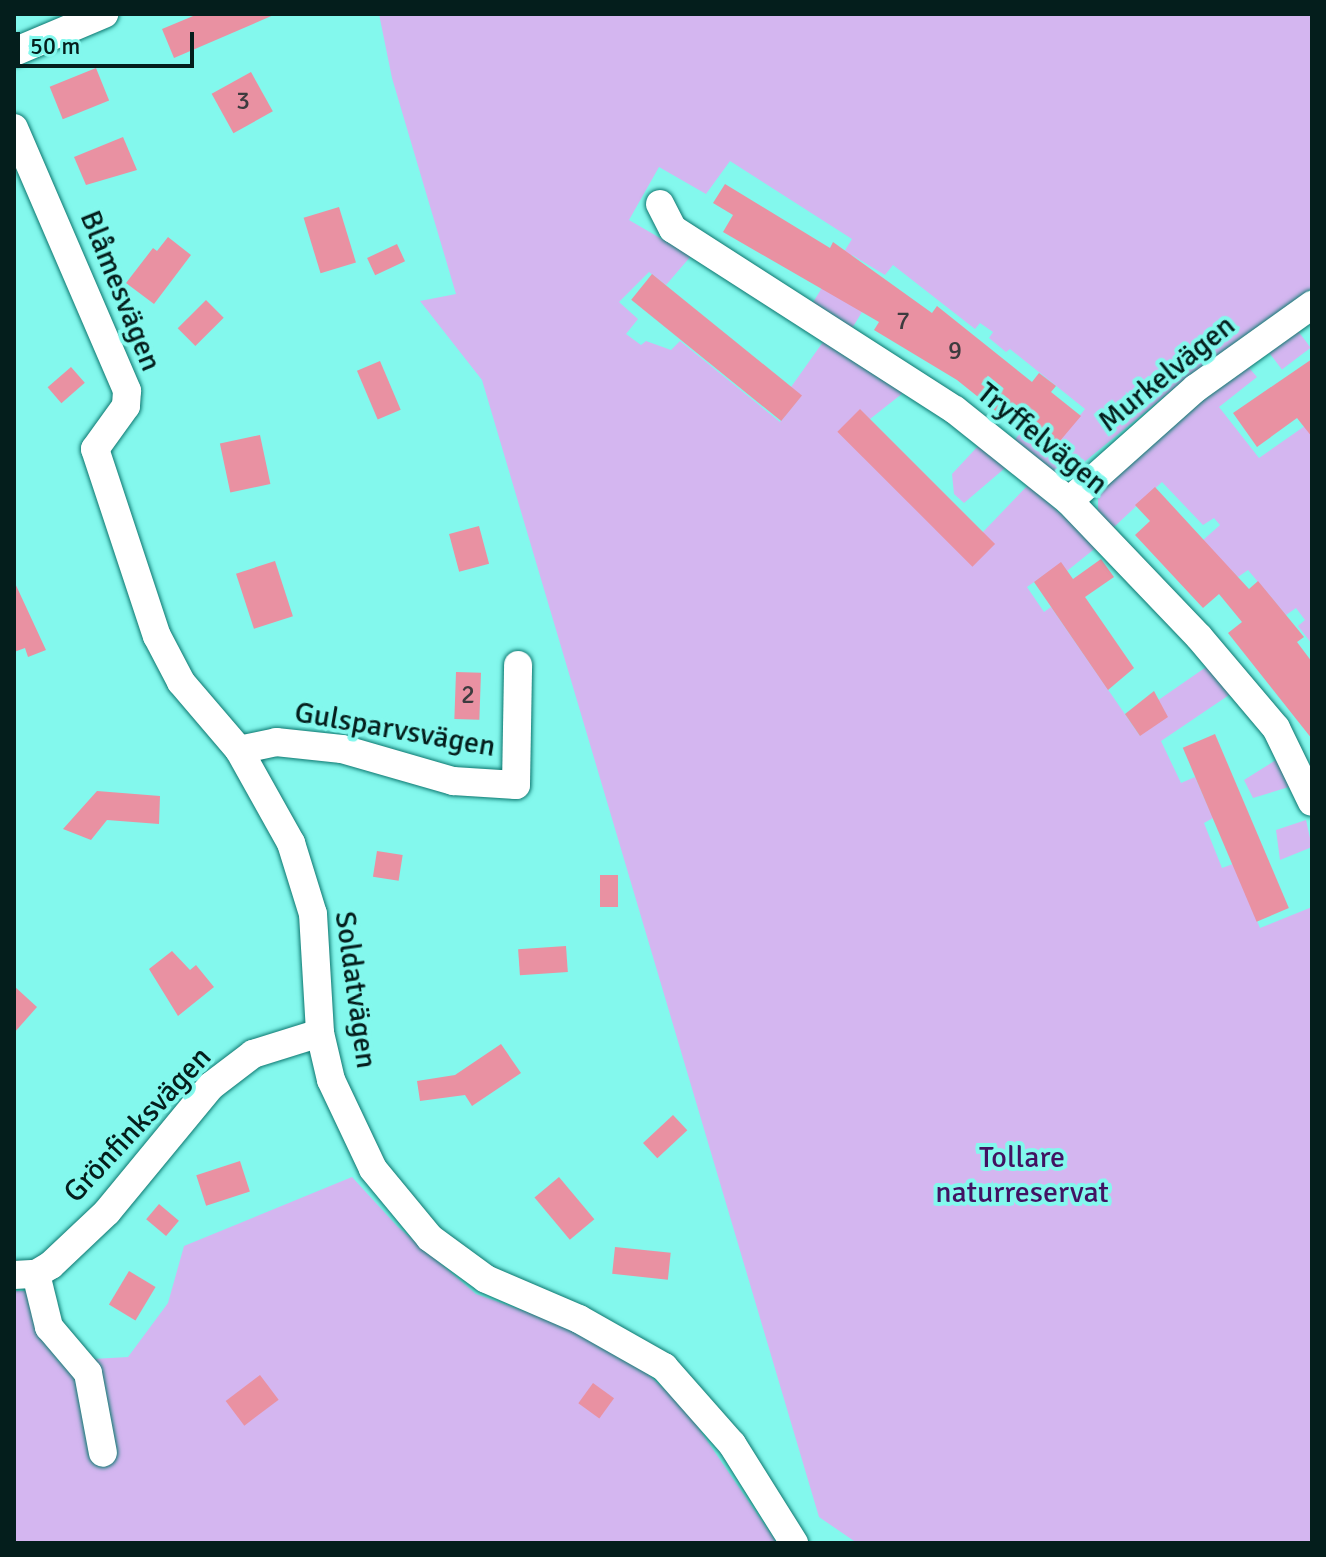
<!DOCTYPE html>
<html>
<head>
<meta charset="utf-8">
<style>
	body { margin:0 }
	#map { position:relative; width:1326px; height:1557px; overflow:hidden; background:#83f8ed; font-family:Signika,sans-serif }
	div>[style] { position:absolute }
	.green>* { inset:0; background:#d4b6f0; transform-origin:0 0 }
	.building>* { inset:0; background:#e991a2; transform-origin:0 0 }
	.roads { filter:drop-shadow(0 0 2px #0c766f) drop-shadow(0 0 2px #0c766f) }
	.minor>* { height:28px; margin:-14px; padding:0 14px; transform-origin:14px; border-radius:14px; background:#fff }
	span { translate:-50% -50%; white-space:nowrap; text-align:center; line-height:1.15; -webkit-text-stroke:8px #83f8ed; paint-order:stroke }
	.number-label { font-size:26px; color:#3d3b3e }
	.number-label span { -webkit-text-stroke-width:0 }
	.street-label { font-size:30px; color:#041e1c }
	.park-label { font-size:30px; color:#421261 }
	.frame { position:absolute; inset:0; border:16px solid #041e1c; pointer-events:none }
	.scale { position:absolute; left:16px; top:32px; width:178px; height:36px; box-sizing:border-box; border:4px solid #041e1c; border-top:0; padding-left:10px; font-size:24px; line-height:28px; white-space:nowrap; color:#041e1c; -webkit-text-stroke:6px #83f8ed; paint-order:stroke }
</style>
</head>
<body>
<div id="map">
	<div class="green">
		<i style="clip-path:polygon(379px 14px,1312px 14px,1312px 288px,1182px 382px,1072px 472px,1054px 473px,1015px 440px,1021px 431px,1049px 454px,1085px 409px,1010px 349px,1006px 352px,989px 338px,993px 332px,980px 323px,975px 329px,893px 265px,885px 275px,852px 255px,829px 290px,862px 312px,851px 330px,812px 304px,852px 239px,730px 161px,706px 194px,659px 167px,629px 220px,691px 256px,666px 285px,649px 272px,619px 302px,638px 319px,626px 334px,641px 345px,646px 341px,671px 350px,680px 341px,780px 422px,801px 396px,791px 387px,823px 342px,903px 393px,870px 419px,860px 410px,982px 533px,1028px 485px,1098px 546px,1067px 571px,1061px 563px,1027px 587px,1044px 612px,1051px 607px,1140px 736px,1157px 701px,1209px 665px,1232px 693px,1161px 741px,1181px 783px,1195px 777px,1213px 818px,1204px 823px,1222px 868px,1233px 864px,1260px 928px,1312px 907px,1312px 1543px,857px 1543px,819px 1517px,482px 380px,420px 301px,456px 294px,392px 78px)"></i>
		<i style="left:1295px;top:327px;width:26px;height:36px;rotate:53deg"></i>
		<i style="clip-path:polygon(1244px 362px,1257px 377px,1219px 407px,1259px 458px,1312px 421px,1312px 644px,1298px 626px,1305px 620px,1296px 608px,1286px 615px,1248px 570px,1238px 577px,1202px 541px,1220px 525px,1214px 518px,1203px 525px,1162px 482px,1113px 528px,1098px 512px,1098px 492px)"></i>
		<i style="clip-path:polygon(979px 445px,1005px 468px,964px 503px,954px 494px,952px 474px)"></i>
		<i style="clip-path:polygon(1279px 758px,1292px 786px,1253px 798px,1244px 780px)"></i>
		<i style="clip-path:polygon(1306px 820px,1312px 847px,1280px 860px,1276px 830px)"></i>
		<i style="clip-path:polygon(352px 1177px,398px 1227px,476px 1294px,569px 1327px,632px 1360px,684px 1407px,777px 1543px,14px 1543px,14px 1291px,26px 1291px,58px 1361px,128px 1357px,168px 1303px,184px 1246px)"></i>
	</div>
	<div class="building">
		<i style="clip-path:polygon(198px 14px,276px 14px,174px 58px,162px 29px)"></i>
		<i style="left:96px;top:68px;width:35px;height:50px;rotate:68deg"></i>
		<i style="left:251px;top:72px;width:45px;height:45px;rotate:61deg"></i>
		<i style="clip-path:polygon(123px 137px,137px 170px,86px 185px,74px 157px)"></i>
		<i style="clip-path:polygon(725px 184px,830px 248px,833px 242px,932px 313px,937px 306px,1032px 382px,1039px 373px,1056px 386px,1051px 392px,1081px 416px,1049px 454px,957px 380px,874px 330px,879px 322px,723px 232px,733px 215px,713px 203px)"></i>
		<i style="left:339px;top:207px;width:58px;height:37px;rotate:73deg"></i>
		<i style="clip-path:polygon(168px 237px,191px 255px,154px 304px,126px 283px,153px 248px,157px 251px)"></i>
		<i style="left:397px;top:244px;width:19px;height:33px;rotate:65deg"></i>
		<i style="left:652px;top:274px;width:193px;height:33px;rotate:39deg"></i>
		<i style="left:206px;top:300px;width:25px;height:40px;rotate:45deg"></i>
		<i style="clip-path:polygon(1312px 359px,1312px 437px,1297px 418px,1257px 447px,1233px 413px)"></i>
		<i style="left:380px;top:361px;width:53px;height:25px;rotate:67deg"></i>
		<i style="left:71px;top:367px;width:21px;height:31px;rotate:49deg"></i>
		<i style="left:860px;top:409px;width:191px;height:32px;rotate:45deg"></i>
		<i style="left:260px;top:435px;width:50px;height:41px;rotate:78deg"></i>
		<i style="clip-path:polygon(1155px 487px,1249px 589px,1258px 581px,1304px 637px,1297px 642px,1312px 662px,1312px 739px,1228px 633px,1242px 622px,1219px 594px,1203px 608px,1135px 535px,1150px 521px,1135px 505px)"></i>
		<i style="left:479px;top:526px;width:39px;height:31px;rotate:75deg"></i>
		<i style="clip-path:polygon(1101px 559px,1114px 577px,1085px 597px,1134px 668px,1108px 690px,1034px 582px,1061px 562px,1073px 579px)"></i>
		<i style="left:275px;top:561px;width:58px;height:41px;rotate:72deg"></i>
		<i style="clip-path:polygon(14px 581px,46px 650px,28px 657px,25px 648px,14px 652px)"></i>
		<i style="left:456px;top:672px;width:25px;height:47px;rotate:2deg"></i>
		<i style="clip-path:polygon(1154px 691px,1168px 717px,1140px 736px,1125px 714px)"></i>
		<i style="left:1215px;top:734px;width:189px;height:35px;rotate:67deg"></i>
		<i style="clip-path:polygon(97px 791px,160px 796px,159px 824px,107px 820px,91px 840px,63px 829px)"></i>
		<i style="left:377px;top:851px;width:26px;height:26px;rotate:9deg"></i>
		<i style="left:600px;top:875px;width:18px;height:32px"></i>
		<i style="left:566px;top:946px;width:26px;height:48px;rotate:86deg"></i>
		<i style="clip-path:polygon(172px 951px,190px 970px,196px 965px,214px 987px,178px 1016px,149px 969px)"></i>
		<i style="clip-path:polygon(14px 986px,37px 1007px,14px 1033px)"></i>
		<i style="clip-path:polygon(501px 1044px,521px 1073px,472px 1106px,465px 1095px,420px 1101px,417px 1081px,455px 1075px)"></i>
		<i style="left:673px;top:1115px;width:21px;height:41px;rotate:47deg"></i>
		<i style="left:240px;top:1161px;width:32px;height:46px;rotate:72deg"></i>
		<i style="left:559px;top:1177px;width:55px;height:32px;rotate:50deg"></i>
		<i style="left:159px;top:1204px;width:26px;height:20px;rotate:40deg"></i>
		<i style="left:615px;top:1247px;width:56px;height:27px;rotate:6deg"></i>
		<i style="left:129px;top:1271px;width:31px;height:39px;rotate:31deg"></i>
		<i style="left:260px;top:1375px;width:31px;height:43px;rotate:53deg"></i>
		<i style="left:593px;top:1383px;width:26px;height:25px;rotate:36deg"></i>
	</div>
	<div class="roads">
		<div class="minor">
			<i style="left:14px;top:52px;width:98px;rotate:-22.9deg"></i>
			<i style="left:14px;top:128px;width:286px;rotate:66.7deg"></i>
			<i style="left:127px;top:391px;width:15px;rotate:94deg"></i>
			<i style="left:126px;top:406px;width:53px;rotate:125.8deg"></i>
			<i style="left:95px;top:449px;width:197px;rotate:71.7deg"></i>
			<i style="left:157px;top:636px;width:52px;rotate:62.4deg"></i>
			<i style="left:181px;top:682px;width:89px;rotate:49.5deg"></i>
			<i style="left:239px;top:750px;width:107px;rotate:60.8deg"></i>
			<i style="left:291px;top:843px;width:74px;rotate:72.8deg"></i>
			<i style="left:313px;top:914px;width:119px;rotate:86.6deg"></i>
			<i style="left:320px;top:1033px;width:48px;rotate:76.8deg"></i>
			<i style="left:331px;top:1080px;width:98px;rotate:64.7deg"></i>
			<i style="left:373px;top:1169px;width:89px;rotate:50.4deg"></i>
			<i style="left:430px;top:1238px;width:69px;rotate:36.2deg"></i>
			<i style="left:486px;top:1279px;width:101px;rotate:23.3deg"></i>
			<i style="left:579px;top:1319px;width:98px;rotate:29.5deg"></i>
			<i style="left:664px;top:1367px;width:103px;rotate:48.6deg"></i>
			<i style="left:732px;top:1444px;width:117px;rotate:57.9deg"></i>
			<i style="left:660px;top:204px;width:28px;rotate:63deg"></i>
			<i style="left:673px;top:229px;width:335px;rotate:32.7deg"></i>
			<i style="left:955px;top:410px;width:146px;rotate:38.6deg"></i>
			<i style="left:1069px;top:501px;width:188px;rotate:46.3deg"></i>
			<i style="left:1199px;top:637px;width:119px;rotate:49.8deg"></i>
			<i style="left:1276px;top:728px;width:82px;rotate:64.1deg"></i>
			<i style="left:1069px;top:501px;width:170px;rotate:-41.7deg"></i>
			<i style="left:1196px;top:388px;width:143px;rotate:-35.6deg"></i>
			<i style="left:239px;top:750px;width:38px;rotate:-12deg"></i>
			<i style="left:276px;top:742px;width:66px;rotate:6.1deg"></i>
			<i style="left:342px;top:749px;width:116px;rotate:16.1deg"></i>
			<i style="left:453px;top:781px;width:63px;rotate:3.6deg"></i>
			<i style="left:516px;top:785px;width:120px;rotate:-89deg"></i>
			<i style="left:36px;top:1274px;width:55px;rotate:76.2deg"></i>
			<i style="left:49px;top:1327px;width:60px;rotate:49.7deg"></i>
			<i style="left:88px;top:1373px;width:81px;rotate:79.4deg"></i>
			<i style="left:14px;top:1275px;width:22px;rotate:-3deg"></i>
			<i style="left:36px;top:1274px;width:17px;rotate:-31deg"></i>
			<i style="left:51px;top:1265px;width:77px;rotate:-43.4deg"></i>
			<i style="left:107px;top:1212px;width:163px;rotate:-50.5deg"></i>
			<i style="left:211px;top:1086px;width:53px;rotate:-37.3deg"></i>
			<i style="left:253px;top:1054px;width:70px;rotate:-17.4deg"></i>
		</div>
	</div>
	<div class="number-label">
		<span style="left:243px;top:102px">3</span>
		<span style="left:903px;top:322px">7</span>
		<span style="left:955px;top:352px">9</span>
		<span style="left:468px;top:696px">2</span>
	</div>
	<div class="street-label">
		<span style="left:120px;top:291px;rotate:68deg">Blåmesvägen</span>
		<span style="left:1167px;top:374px;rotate:-39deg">Murkelvägen</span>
		<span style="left:1042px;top:439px;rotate:39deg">Tryffelvägen</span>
		<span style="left:395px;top:730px;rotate:10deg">Gulsparvsvägen</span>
		<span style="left:355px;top:990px;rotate:82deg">Soldatvägen</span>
		<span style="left:138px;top:1125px;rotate:-47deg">Grönfinksvägen</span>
	</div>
	<div class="park-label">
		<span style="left:1022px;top:1175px">Tollare<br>naturreservat</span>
	</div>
	<div class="frame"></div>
	<div class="scale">50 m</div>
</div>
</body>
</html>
